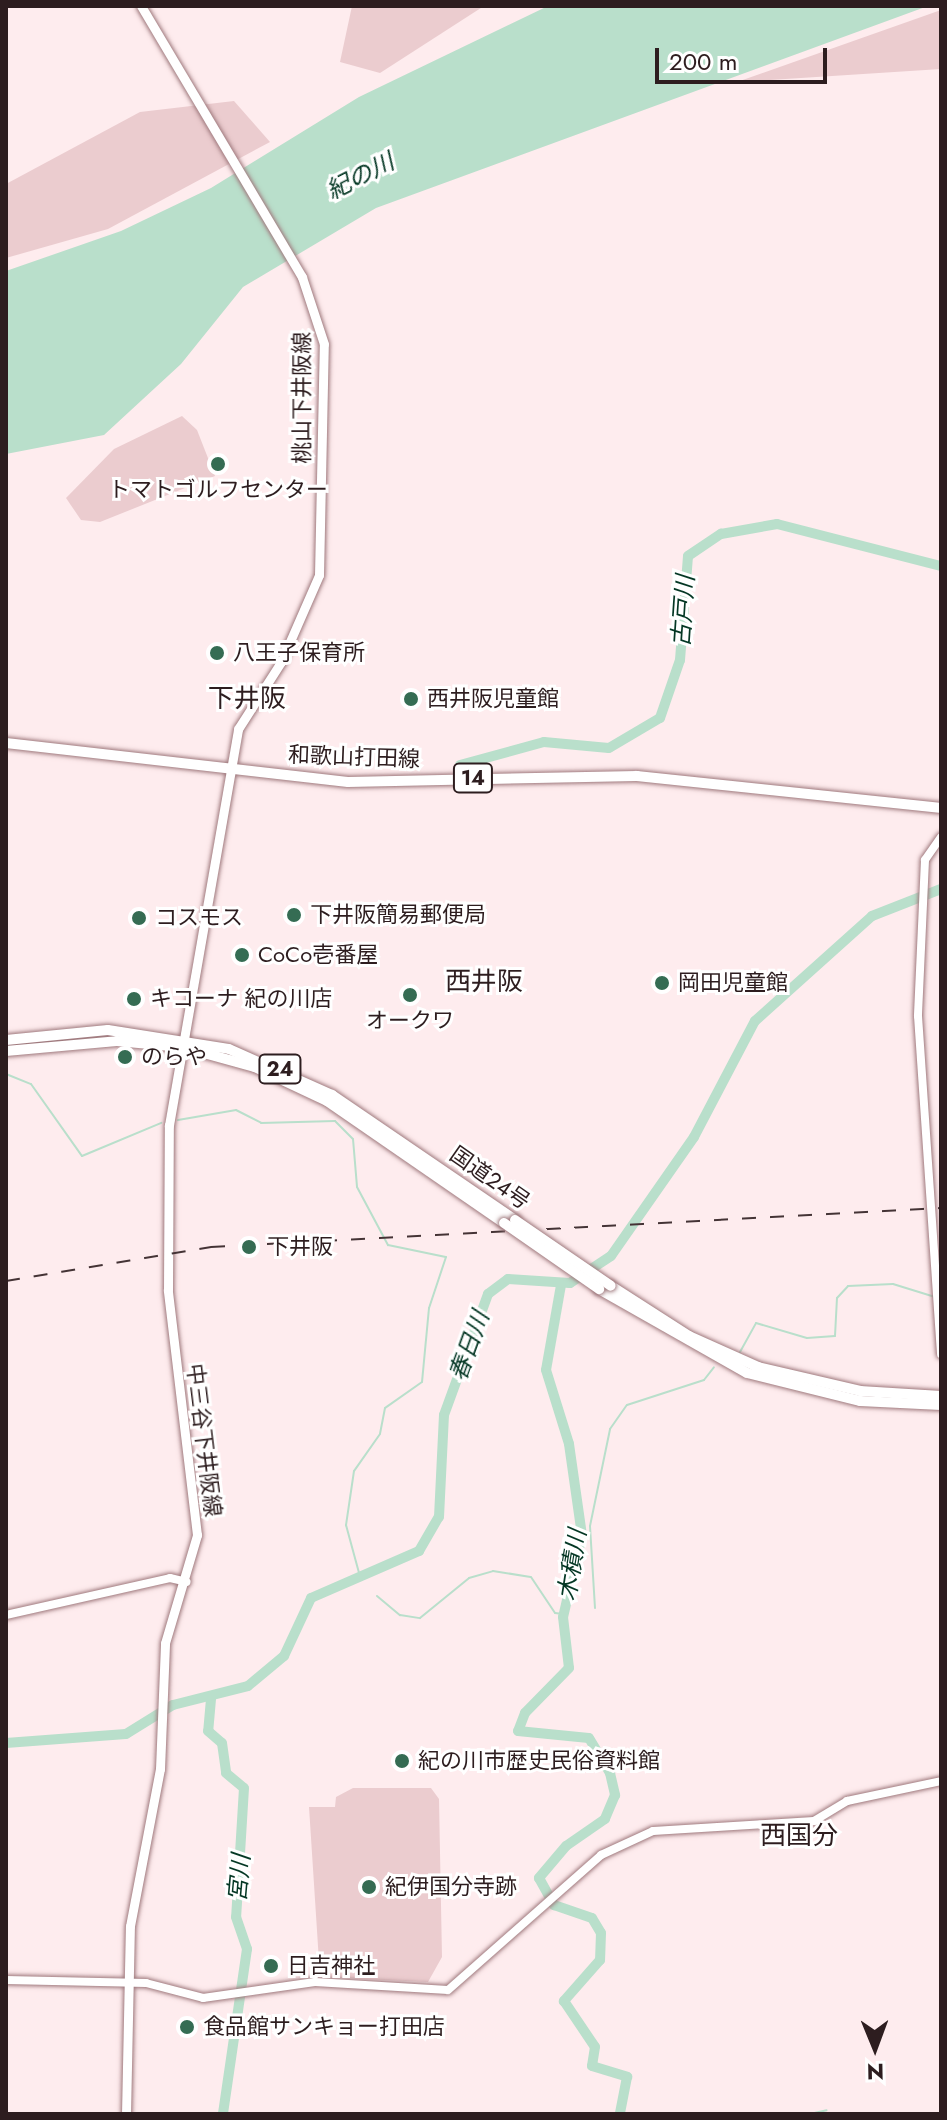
<!DOCTYPE html>
<html>
<head>
<meta charset="utf-8">
<style>
	body { margin:0 }
	#map { position:relative; width:947px; height:2120px; overflow:hidden; background:#feecee; font-family:Jost,"Noto Sans JP",sans-serif }
	div>[style] { position:absolute }
	.green>* { inset:0; background:#ebcccf }
	.water>* { inset:0; background:#b9dfcb }
	.stream>* { height:2px; margin:-1px; padding:0 1px; transform-origin:1px; border-radius:1px; background:#b9dfcb }
	.river>* { height:10px; margin:-5px; padding:0 5px; transform-origin:5px; border-radius:5px; background:#b9dfcb }
	.roads { filter:drop-shadow(0 0 2px #9f797d) drop-shadow(0 0 2px #9f797d) }
	.tertiary>* { height:8px; margin:-4px; padding:0 4px; transform-origin:4px; border-radius:4px; background:#fff }
	.secondary>* { height:9px; margin:-4.5px; padding:0 4.5px; transform-origin:4.5px; border-radius:4.5px; background:#fff }
	.primary>* { height:10px; margin:-5px; padding:0 5px; transform-origin:5px; border-radius:5px; background:#fff }
	.trunk>* { height:10px; margin:-5px; padding:0 5px; transform-origin:5px; border-radius:5px; background:#fff }
	.rail>* { height:2px; margin-top:-1px; transform-origin:0; background:repeating-linear-gradient(90deg,#443335 0 14px,transparent 0 28px) }
	.bridges { filter:drop-shadow(0 0 2px #9f797d) drop-shadow(0 0 2px #9f797d) }
	.trunk-bridge>* { height:10px; margin:-5px; padding:0 5px; transform-origin:5px; border-radius:5px; background:#fff }
	.dots>* { width:22px; height:22px; translate:-50% -50%; box-sizing:border-box; border:4px solid #fff; border-radius:50% }
	span { translate:-50% -50%; white-space:nowrap; text-align:center; line-height:1.15; -webkit-text-stroke:6px #fff; paint-order:stroke }
	.shield-label span { padding:2px 6px; background:#fff; border:2px solid; border-radius:6px; -webkit-text-stroke-width:0 }
	.shield-label { font-size:20px; color:#2d1d1f; font-weight:700 }
	.street-label { font-size:22px; color:#2d1d1f }
	.poi-label { font-size:22px; color:#2d1d1f }
	.left { translate:0 -50%; text-align:left }
	.water-label { font-size:24px; color:#043724; font-style:italic }
	.quarter-label { font-size:26px; color:#2d1d1f }
	.frame { position:absolute; inset:0; border:8px solid #2d1d1f; pointer-events:none }
	.north { position:absolute; left:835px; top:2008px; width:80px; height:80px; -webkit-text-stroke:6px #fff; paint-order:stroke; rotate:179deg; font-size:22px; font-weight:700; line-height:32px; text-align:center; color:#2d1d1f }
	.north::after { content:''; display:block; margin:auto; width:28px; height:36px; background:#2d1d1f; clip-path:polygon(50% 0,100% 100%,50% 72%,0 100%) }
	.scale { position:absolute; left:655px; top:48px; width:172px; height:36px; box-sizing:border-box; border:4px solid #2d1d1f; border-top:0; padding-left:10px; font-size:24px; line-height:28px; white-space:nowrap; color:#2d1d1f; -webkit-text-stroke:6px #fff; paint-order:stroke }
</style>
</head>
<body>
<div id="map">
	<div class="green">
		<i style="clip-path:polygon(352px 6px,484px 6px,380px 73px,340px 62px)"></i>
		<i style="clip-path:polygon(941px 10px,941px 69px,737px 82px)"></i>
		<i style="clip-path:polygon(234px 101px,270px 142px,108px 229px,6px 258px,6px 184px,140px 112px)"></i>
		<i style="clip-path:polygon(182px 416px,197px 430px,215px 476px,100px 522px,81px 520px,66px 498px,114px 449px)"></i>
		<i style="clip-path:polygon(353px 1788px,431px 1788px,439px 1799px,442px 1957px,428px 1982px,320px 1977px,309px 1807px,335px 1807px,336px 1797px)"></i>
	</div>
	<div class="water">
		<i style="clip-path:polygon(548px 6px,928px 6px,376px 208px,243px 287px,181px 364px,104px 435px,6px 454px,6px 271px,121px 231px,211px 188px,359px 97px)"></i>
	</div>
	<div class="stream">
		<i style="left:6px;top:1074px;width:27px;rotate:22deg"></i>
		<i style="left:31px;top:1084px;width:88px;rotate:54.7deg"></i>
		<i style="left:82px;top:1156px;width:86px;rotate:-22.7deg"></i>
		<i style="left:178px;top:1120px;width:59px;rotate:-9.8deg"></i>
		<i style="left:236px;top:1110px;width:28px;rotate:27deg"></i>
		<i style="left:261px;top:1123px;width:74px;rotate:-1.5deg"></i>
		<i style="left:335px;top:1121px;width:25px;rotate:45deg"></i>
		<i style="left:353px;top:1139px;width:48px;rotate:85.2deg"></i>
		<i style="left:357px;top:1187px;width:66px;rotate:61.9deg"></i>
		<i style="left:388px;top:1245px;width:59px;rotate:11.7deg"></i>
		<i style="left:446px;top:1257px;width:54px;rotate:108.4deg"></i>
		<i style="left:429px;top:1308px;width:74px;rotate:95.4deg"></i>
		<i style="left:422px;top:1382px;width:45px;rotate:144.9deg"></i>
		<i style="left:385px;top:1408px;width:26px;rotate:101deg"></i>
		<i style="left:380px;top:1434px;width:45px;rotate:125.1deg"></i>
		<i style="left:354px;top:1471px;width:55px;rotate:98.4deg"></i>
		<i style="left:346px;top:1525px;width:50px;rotate:74.8deg"></i>
		<i style="left:740px;top:1352px;width:33px;rotate:-61deg"></i>
		<i style="left:756px;top:1323px;width:53px;rotate:16.4deg"></i>
		<i style="left:807px;top:1338px;width:28px;rotate:-4deg"></i>
		<i style="left:835px;top:1336px;width:38px;rotate:-87deg"></i>
		<i style="left:837px;top:1298px;width:16px;rotate:-47deg"></i>
		<i style="left:848px;top:1286px;width:45px;rotate:-2.5deg"></i>
		<i style="left:893px;top:1284px;width:44px;rotate:17.2deg"></i>
		<i style="left:377px;top:1596px;width:30px;rotate:40deg"></i>
		<i style="left:400px;top:1615px;width:20px;rotate:9deg"></i>
		<i style="left:420px;top:1618px;width:63px;rotate:-39.2deg"></i>
		<i style="left:469px;top:1578px;width:25px;rotate:-16deg"></i>
		<i style="left:493px;top:1571px;width:38px;rotate:9deg"></i>
		<i style="left:531px;top:1577px;width:43px;rotate:56.3deg"></i>
		<i style="left:555px;top:1613px;width:8px;rotate:7deg"></i>
		<i style="left:595px;top:1608px;width:82px;rotate:-93.5deg"></i>
		<i style="left:590px;top:1526px;width:99px;rotate:-78.3deg"></i>
		<i style="left:610px;top:1429px;width:29px;rotate:-55deg"></i>
		<i style="left:627px;top:1405px;width:81px;rotate:-18deg"></i>
		<i style="left:704px;top:1380px;width:16px;rotate:-52deg"></i>
		<i style="left:810px;top:2114px;width:17px;rotate:-13deg"></i>
	</div>
	<div class="river">
		<i style="left:460px;top:765px;width:87px;rotate:-15.3deg"></i>
		<i style="left:544px;top:742px;width:65px;rotate:5.3deg"></i>
		<i style="left:609px;top:748px;width:59px;rotate:-30.5deg"></i>
		<i style="left:660px;top:718px;width:61px;rotate:-71deg"></i>
		<i style="left:680px;top:660px;width:104px;rotate:-85.6deg"></i>
		<i style="left:688px;top:556px;width:40px;rotate:-34deg"></i>
		<i style="left:721px;top:534px;width:57px;rotate:-10.1deg"></i>
		<i style="left:777px;top:524px;width:169px;rotate:14.4deg"></i>
		<i style="left:561px;top:1285px;width:86px;rotate:100deg"></i>
		<i style="left:546px;top:1370px;width:77px;rotate:72.7deg"></i>
		<i style="left:569px;top:1444px;width:92px;rotate:81.9deg"></i>
		<i style="left:582px;top:1535px;width:84px;rotate:103deg"></i>
		<i style="left:563px;top:1617px;width:51px;rotate:83.3deg"></i>
		<i style="left:569px;top:1668px;width:63px;rotate:134.4deg"></i>
		<i style="left:525px;top:1713px;width:19px;rotate:111deg"></i>
		<i style="left:518px;top:1731px;width:71px;rotate:5.6deg"></i>
		<i style="left:589px;top:1738px;width:41px;rotate:59deg"></i>
		<i style="left:610px;top:1773px;width:23px;rotate:77deg"></i>
		<i style="left:615px;top:1795px;width:26px;rotate:113deg"></i>
		<i style="left:605px;top:1819px;width:47px;rotate:145.3deg"></i>
		<i style="left:566px;top:1846px;width:42px;rotate:130.2deg"></i>
		<i style="left:539px;top:1878px;width:31px;rotate:61deg"></i>
		<i style="left:554px;top:1905px;width:40px;rotate:18.9deg"></i>
		<i style="left:592px;top:1918px;width:17px;rotate:59deg"></i>
		<i style="left:601px;top:1933px;width:27px;rotate:92deg"></i>
		<i style="left:600px;top:1960px;width:55px;rotate:131.3deg"></i>
		<i style="left:564px;top:2001px;width:55px;rotate:56deg"></i>
		<i style="left:595px;top:2047px;width:19px;rotate:99deg"></i>
		<i style="left:592px;top:2066px;width:37px;rotate:17deg"></i>
		<i style="left:627px;top:2077px;width:38px;rotate:101deg"></i>
		<i style="left:211px;top:1699px;width:32px;rotate:95deg"></i>
		<i style="left:208px;top:1731px;width:18px;rotate:41deg"></i>
		<i style="left:222px;top:1743px;width:30px;rotate:82deg"></i>
		<i style="left:226px;top:1773px;width:23px;rotate:40deg"></i>
		<i style="left:244px;top:1788px;width:129px;rotate:93.5deg"></i>
		<i style="left:236px;top:1917px;width:34px;rotate:71deg"></i>
		<i style="left:247px;top:1949px;width:167px;rotate:98.3deg"></i>
		<i style="left:6px;top:1743px;width:120px;rotate:-4.3deg"></i>
		<i style="left:126px;top:1734px;width:55px;rotate:-31.7deg"></i>
		<i style="left:173px;top:1705px;width:77px;rotate:-14.2deg"></i>
		<i style="left:248px;top:1686px;width:47px;rotate:-39.8deg"></i>
		<i style="left:284px;top:1656px;width:64px;rotate:-65deg"></i>
		<i style="left:311px;top:1598px;width:118px;rotate:-23.5deg"></i>
		<i style="left:419px;top:1551px;width:39px;rotate:-60deg"></i>
		<i style="left:439px;top:1517px;width:102px;rotate:-87.2deg"></i>
		<i style="left:444px;top:1415px;width:129px;rotate:-70deg"></i>
		<i style="left:488px;top:1294px;width:25px;rotate:-37deg"></i>
		<i style="left:508px;top:1279px;width:62px;rotate:3.7deg"></i>
		<i style="left:570px;top:1283px;width:49px;rotate:-33.4deg"></i>
		<i style="left:611px;top:1256px;width:145px;rotate:-55.1deg"></i>
		<i style="left:694px;top:1137px;width:131px;rotate:-62.3deg"></i>
		<i style="left:755px;top:1021px;width:157px;rotate:-41.9deg"></i>
		<i style="left:872px;top:916px;width:74px;rotate:-21.4deg"></i>
	</div>
	<div class="roads">
		<div class="tertiary">
			<i style="left:941px;top:837px;width:28px;rotate:125deg"></i>
			<i style="left:925px;top:860px;width:156px;rotate:92.6deg"></i>
			<i style="left:918px;top:1016px;width:339px;rotate:86.1deg"></i>
			<i style="left:6px;top:1615px;width:168px;rotate:-12.7deg"></i>
			<i style="left:170px;top:1578px;width:17px;rotate:13deg"></i>
			<i style="left:6px;top:1980px;width:140px;rotate:1.2deg"></i>
			<i style="left:146px;top:1983px;width:59px;rotate:14.7deg"></i>
			<i style="left:203px;top:1998px;width:113px;rotate:-8.1deg"></i>
			<i style="left:315px;top:1982px;width:133px;rotate:3.4deg"></i>
			<i style="left:448px;top:1990px;width:204px;rotate:-41.4deg"></i>
			<i style="left:601px;top:1855px;width:57px;rotate:-24.8deg"></i>
			<i style="left:653px;top:1831px;width:161px;rotate:-3.6deg"></i>
			<i style="left:814px;top:1821px;width:39px;rotate:-31deg"></i>
			<i style="left:847px;top:1801px;width:96px;rotate:-12deg"></i>
		</div>
		<div class="secondary">
			<i style="left:126px;top:2114px;width:188px;rotate:-88.8deg"></i>
			<i style="left:130px;top:1926px;width:160px;rotate:-79.2deg"></i>
			<i style="left:160px;top:1769px;width:126px;rotate:-87.7deg"></i>
			<i style="left:165px;top:1643px;width:113px;rotate:-73.5deg"></i>
			<i style="left:197px;top:1535px;width:247px;rotate:-96.8deg"></i>
			<i style="left:168px;top:1290px;width:165px;rotate:-89.7deg"></i>
			<i style="left:169px;top:1125px;width:402px;rotate:-80.1deg"></i>
			<i style="left:238px;top:729px;width:80px;rotate:-57.3deg"></i>
			<i style="left:281px;top:662px;width:95px;rotate:-66.4deg"></i>
			<i style="left:319px;top:575px;width:231px;rotate:-88.8deg"></i>
			<i style="left:324px;top:344px;width:71px;rotate:-108.2deg"></i>
			<i style="left:302px;top:277px;width:315px;rotate:-120.7deg"></i>
		</div>
		<div class="primary">
			<i style="left:6px;top:743px;width:344px;rotate:6.5deg"></i>
			<i style="left:348px;top:782px;width:289px;rotate:-1.2deg"></i>
			<i style="left:637px;top:776px;width:306px;rotate:6deg"></i>
		</div>
		<div class="trunk">
			<i style="left:6px;top:1040px;width:102px;rotate:-5.6deg"></i>
			<i style="left:108px;top:1030px;width:122px;rotate:8.9deg"></i>
			<i style="left:229px;top:1049px;width:113px;rotate:24.1deg"></i>
			<i style="left:332px;top:1095px;width:222px;rotate:34.3deg"></i>
			<i style="left:6px;top:1051px;width:111px;rotate:-5.1deg"></i>
			<i style="left:117px;top:1041px;width:65px;rotate:5.3deg"></i>
			<i style="left:182px;top:1047px;width:76px;rotate:15.3deg"></i>
			<i style="left:255px;top:1067px;width:80px;rotate:25.3deg"></i>
			<i style="left:327px;top:1101px;width:215px;rotate:34.6deg"></i>
			<i style="left:611px;top:1286px;width:93px;rotate:32.7deg"></i>
			<i style="left:689px;top:1336px;width:76px;rotate:24.2deg"></i>
			<i style="left:758px;top:1367px;width:105px;rotate:13.2deg"></i>
			<i style="left:860px;top:1391px;width:81px;rotate:3.5deg"></i>
			<i style="left:599px;top:1289px;width:170px;rotate:29.6deg"></i>
			<i style="left:747px;top:1373px;width:116px;rotate:13.9deg"></i>
			<i style="left:860px;top:1401px;width:81px;rotate:2.8deg"></i>
		</div>
	</div>
	<div class="rail">
		<i style="left:6px;top:1281px;width:208px;rotate:-9.4deg"></i>
		<i style="left:211px;top:1247px;width:731px;rotate:-3.06deg"></i>
	</div>
	<div class="bridges">
		<div class="trunk-bridge">
			<i style="left:515px;top:1220px;width:116px;rotate:34.5deg"></i>
			<i style="left:504px;top:1223px;width:116px;rotate:34.8deg"></i>
		</div>
	</div>
	<div class="dots">
		<i style="left:218px;top:464px;background:#356c53"></i>
		<i style="left:217px;top:653px;background:#356c53"></i>
		<i style="left:411px;top:699px;background:#356c53"></i>
		<i style="left:294px;top:915px;background:#356c53"></i>
		<i style="left:139px;top:918px;background:#356c53"></i>
		<i style="left:242px;top:955px;background:#356c53"></i>
		<i style="left:662px;top:983px;background:#356c53"></i>
		<i style="left:410px;top:995px;background:#356c53"></i>
		<i style="left:134px;top:999px;background:#356c53"></i>
		<i style="left:125px;top:1057px;background:#356c53"></i>
		<i style="left:249px;top:1247px;background:#356c53"></i>
		<i style="left:402px;top:1761px;background:#356c53"></i>
		<i style="left:369px;top:1887px;background:#356c53"></i>
		<i style="left:271px;top:1966px;background:#356c53"></i>
		<i style="left:187px;top:2027px;background:#356c53"></i>
	</div>
	<div class="shield-label">
		<span style="left:473px;top:778px">14</span>
		<span style="left:280px;top:1069px">24</span>
	</div>
	<div class="street-label">
		<span style="left:302px;top:398px;rotate:-90deg">桃山下井阪線</span>
		<span style="left:354px;top:757px;rotate:2deg">和歌山打田線</span>
		<span style="left:490px;top:1178px;rotate:35deg">国道24号</span>
		<span style="left:204px;top:1440px;rotate:83deg">中三谷下井阪線</span>
	</div>
	<div class="poi-label">
		<span style="left:218px;top:490px">トマトゴルフセンター</span>
		<span class="left" style="left:233px;top:653px">八王子保育所</span>
		<span class="left" style="left:427px;top:699px">西井阪児童館</span>
		<span class="left" style="left:310px;top:915px">下井阪簡易郵便局</span>
		<span class="left" style="left:155px;top:918px">コスモス</span>
		<span class="left" style="left:258px;top:955px">CoCo壱番屋</span>
		<span class="left" style="left:678px;top:983px">岡田児童館</span>
		<span class="left" style="left:150px;top:999px">キコーナ 紀の川店</span>
		<span style="left:410px;top:1021px">オークワ</span>
		<span class="left" style="left:141px;top:1057px">のらや</span>
		<span class="left" style="left:267px;top:1247px">下井阪</span>
		<span class="left" style="left:418px;top:1761px">紀の川市歴史民俗資料館</span>
		<span class="left" style="left:385px;top:1887px">紀伊国分寺跡</span>
		<span class="left" style="left:287px;top:1966px">日吉神社</span>
		<span class="left" style="left:203px;top:2027px">食品館サンキョー打田店</span>
	</div>
	<div class="water-label">
		<span style="left:360px;top:176px;rotate:-27deg">紀の川</span>
		<span style="left:683px;top:611px;rotate:-86deg">古戸川</span>
		<span style="left:469px;top:1346px;rotate:-70deg">春日川</span>
		<span style="left:572px;top:1565px;rotate:-81deg">木積川</span>
		<span style="left:239px;top:1878px;rotate:-85deg">宮川</span>
	</div>
	<div class="quarter-label">
		<span style="left:247px;top:699px">下井阪</span>
		<span style="left:484px;top:982px">西井阪</span>
		<span style="left:799px;top:1836px">西国分</span>
	</div>
	<div class="frame"></div>
	<div class="north">N</div>
	<div class="scale">200 m</div>
</div>
</body>
</html>
